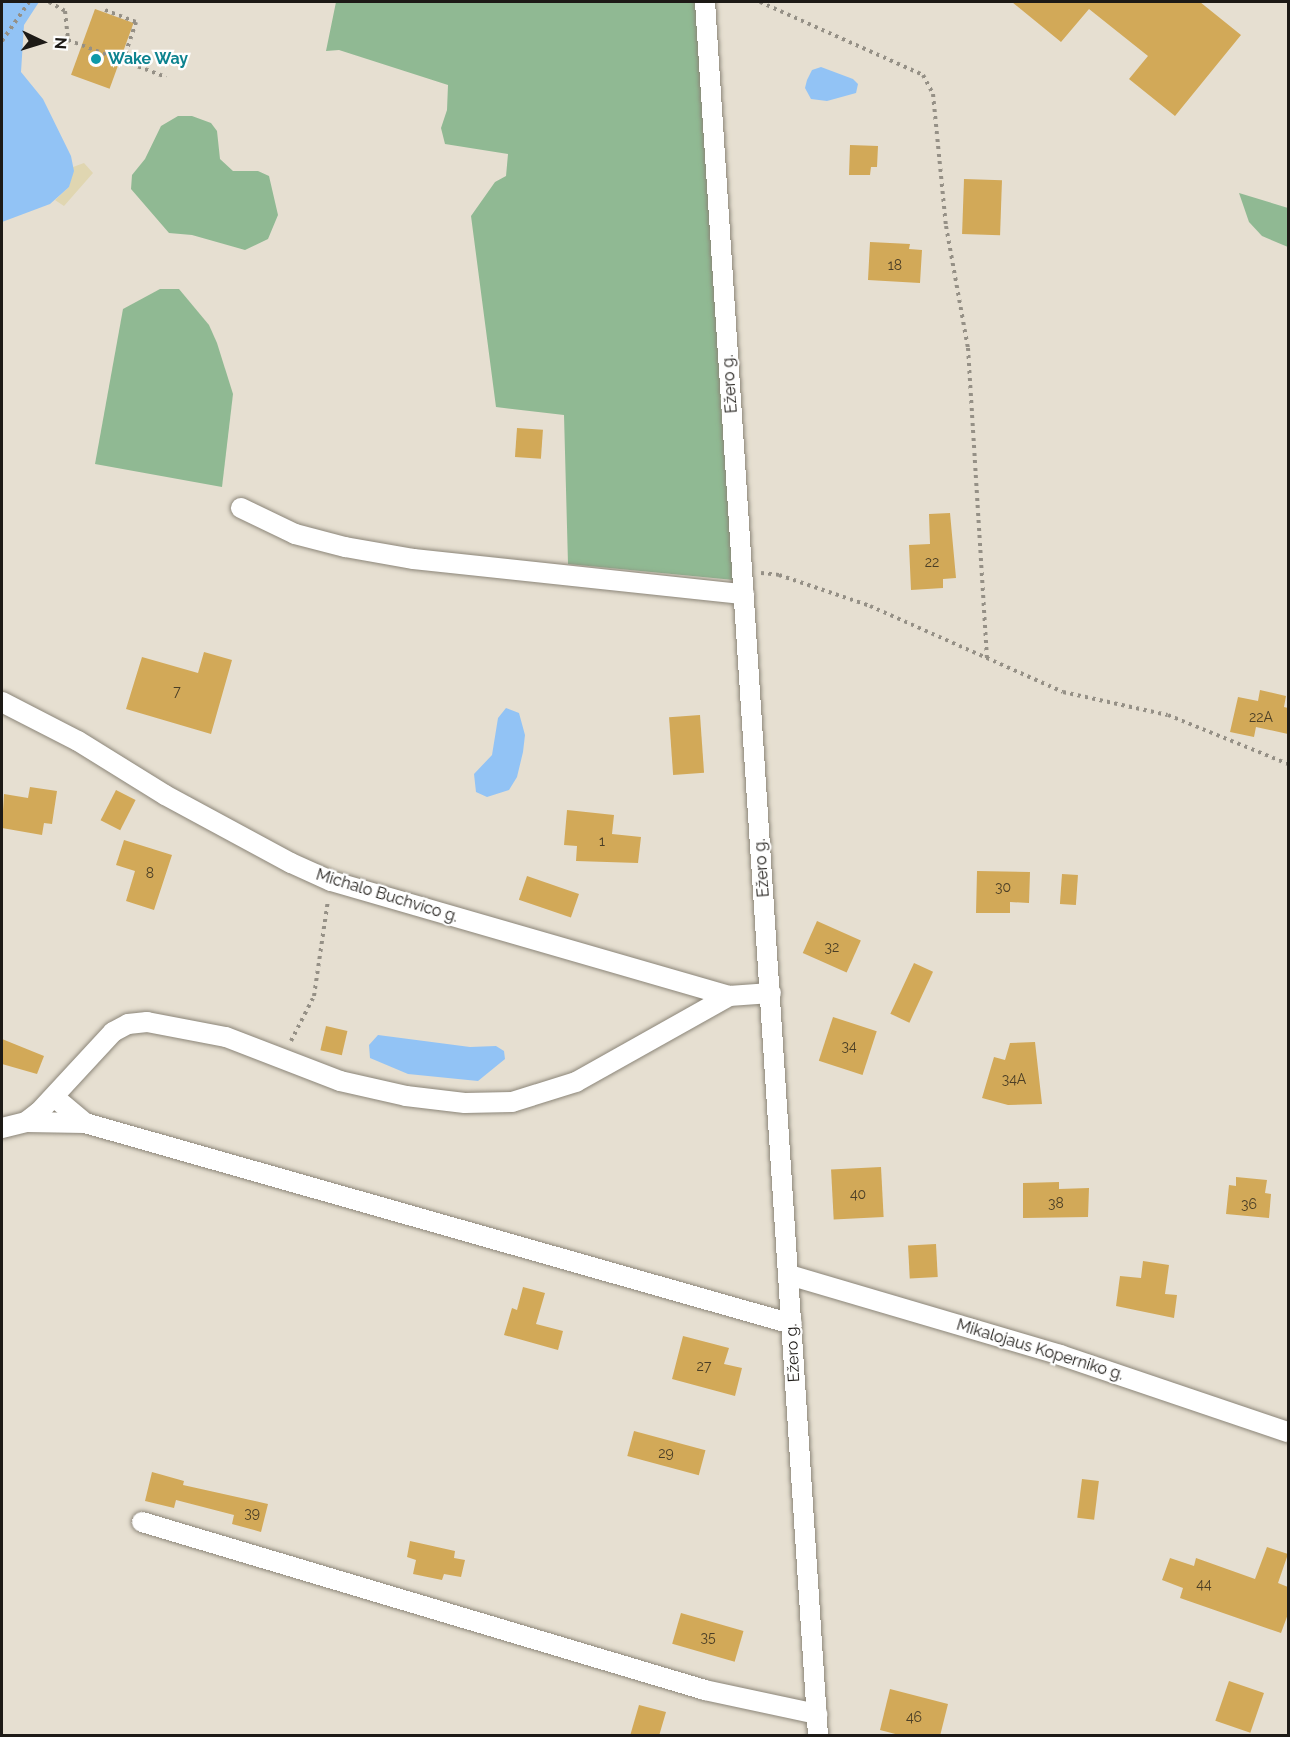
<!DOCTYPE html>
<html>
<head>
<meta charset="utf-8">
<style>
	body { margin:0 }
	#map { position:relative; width:1290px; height:1737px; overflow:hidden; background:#e6dfd1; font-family:Raleway,sans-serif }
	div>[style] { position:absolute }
	.green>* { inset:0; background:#90b993 }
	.sand>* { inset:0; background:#e0d6b1 }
	.water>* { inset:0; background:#92c3f5 }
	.building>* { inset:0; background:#d2a958; transform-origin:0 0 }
	.path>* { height:4px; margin-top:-2px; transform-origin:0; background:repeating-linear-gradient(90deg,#959086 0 3px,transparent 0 7.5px) }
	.roads { filter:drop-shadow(0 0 2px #8b8578) drop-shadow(0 0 2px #8b8578) }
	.minor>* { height:20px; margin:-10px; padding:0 10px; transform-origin:10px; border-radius:10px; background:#fff }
	.dots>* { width:16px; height:16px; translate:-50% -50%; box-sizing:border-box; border:3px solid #fff; border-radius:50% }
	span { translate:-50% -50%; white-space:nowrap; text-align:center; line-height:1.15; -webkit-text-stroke:4.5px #fff; paint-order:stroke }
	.number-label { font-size:14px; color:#4a3e26 }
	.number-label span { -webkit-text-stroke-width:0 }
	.culture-label { font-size:16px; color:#0d838f; font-weight:700 }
	.left { translate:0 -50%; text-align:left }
	.street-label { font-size:16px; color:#1d1a16 }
	.frame { position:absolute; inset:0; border:3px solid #1d1a16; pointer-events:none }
	.north { position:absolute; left:12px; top:12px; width:60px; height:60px; -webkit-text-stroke:4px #fff; paint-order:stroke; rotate:94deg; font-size:16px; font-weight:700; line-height:24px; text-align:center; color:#1d1a16 }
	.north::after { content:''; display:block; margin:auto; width:21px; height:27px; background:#1d1a16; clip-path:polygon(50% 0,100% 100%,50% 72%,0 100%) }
</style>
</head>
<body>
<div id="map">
	<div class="green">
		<i style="clip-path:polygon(336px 2px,696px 2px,734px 580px,568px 564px,564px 415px,496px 407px,471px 216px,495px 182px,506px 176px,508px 154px,445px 144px,441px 128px,447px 110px,448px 85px,339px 50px,326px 51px)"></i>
		<i style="clip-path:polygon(178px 116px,192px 116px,211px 123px,217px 131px,220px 159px,233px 171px,258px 171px,269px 176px,278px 215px,268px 239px,245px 250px,192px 235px,169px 233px,131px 189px,132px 175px,145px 159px,161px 126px)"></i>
		<i style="clip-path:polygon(1239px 193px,1288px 208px,1288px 247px,1262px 236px,1249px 222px)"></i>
		<i style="clip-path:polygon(160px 289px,179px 289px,209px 325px,217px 343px,233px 394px,222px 487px,95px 464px,123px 309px)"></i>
	</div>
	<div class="sand">
		<i style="clip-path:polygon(84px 163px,93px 173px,64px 206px,55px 200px,69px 187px,73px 167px)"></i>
	</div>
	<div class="water">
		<i style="clip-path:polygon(2px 2px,39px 2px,24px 25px,21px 72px,43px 99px,71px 156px,74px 171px,69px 187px,50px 204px,2px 222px)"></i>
		<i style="clip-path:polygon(821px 67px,853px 79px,858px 84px,856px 93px,827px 101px,811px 99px,805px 88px,807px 80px,812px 70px)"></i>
		<i style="clip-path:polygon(506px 708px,519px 713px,525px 735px,523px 752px,517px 777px,509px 790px,487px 797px,476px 792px,474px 774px,492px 755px,498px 718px)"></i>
		<i style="clip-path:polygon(378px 1035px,470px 1047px,496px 1046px,504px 1051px,505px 1059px,478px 1081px,408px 1074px,370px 1058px,369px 1045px)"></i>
	</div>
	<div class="building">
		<i style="clip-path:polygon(1012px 2px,1200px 2px,1241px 35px,1175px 116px,1129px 79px,1148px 56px,1089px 9px,1061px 42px)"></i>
		<i style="left:95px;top:9px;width:41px;height:70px;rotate:20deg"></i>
		<i style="clip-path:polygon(850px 145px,878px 146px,877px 167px,871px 167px,870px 175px,849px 175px)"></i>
		<i style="left:964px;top:179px;width:38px;height:55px;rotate:2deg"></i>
		<i style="clip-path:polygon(870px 242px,910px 244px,909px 249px,922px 250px,920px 283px,868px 280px)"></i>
		<i style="left:517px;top:428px;width:26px;height:29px;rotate:4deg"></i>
		<i style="clip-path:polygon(950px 513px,956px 578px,943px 579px,943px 588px,911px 590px,909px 545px,930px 544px,929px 514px)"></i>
		<i style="clip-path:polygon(204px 652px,232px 660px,211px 734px,126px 709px,142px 657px,198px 673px)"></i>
		<i style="clip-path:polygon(1260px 690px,1286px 696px,1284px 707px,1288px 708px,1288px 734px,1256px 727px,1254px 737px,1230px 732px,1238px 697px,1258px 701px)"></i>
		<i style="left:700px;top:715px;width:58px;height:31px;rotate:86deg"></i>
		<i style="clip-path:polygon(30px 787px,57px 791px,52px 824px,44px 823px,42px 835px,2px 828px,4px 794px,28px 798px)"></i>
		<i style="left:116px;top:790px;width:22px;height:34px;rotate:27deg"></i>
		<i style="clip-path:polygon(567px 810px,614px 815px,612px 834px,641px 837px,638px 863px,576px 861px,577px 846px,564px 845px)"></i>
		<i style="clip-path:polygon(124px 840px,172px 855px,154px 910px,126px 901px,135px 871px,116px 865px)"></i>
		<i style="clip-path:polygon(977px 871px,1030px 872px,1029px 903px,1010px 902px,1010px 913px,976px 913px)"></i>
		<i style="left:1062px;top:874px;width:16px;height:30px;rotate:4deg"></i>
		<i style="left:527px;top:876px;width:55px;height:25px;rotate:19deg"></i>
		<i style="left:817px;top:921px;width:48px;height:35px;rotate:24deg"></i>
		<i style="left:914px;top:963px;width:21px;height:56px;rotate:25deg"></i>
		<i style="left:833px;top:1017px;width:46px;height:46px;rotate:18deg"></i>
		<i style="left:326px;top:1026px;width:22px;height:25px;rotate:13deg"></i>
		<i style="clip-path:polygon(2px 1039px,44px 1056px,37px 1074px,2px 1064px)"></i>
		<i style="clip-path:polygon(1035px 1042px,1042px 1104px,1008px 1105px,982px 1098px,994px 1057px,1005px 1060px,1010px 1043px)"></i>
		<i style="left:881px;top:1167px;width:50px;height:50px;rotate:87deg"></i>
		<i style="clip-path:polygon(1236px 1177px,1267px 1180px,1265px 1193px,1271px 1194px,1269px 1218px,1226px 1214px,1229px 1185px,1236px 1186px)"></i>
		<i style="clip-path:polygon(1059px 1182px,1059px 1189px,1089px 1188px,1088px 1217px,1023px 1218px,1023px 1183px)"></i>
		<i style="left:936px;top:1244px;width:33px;height:28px;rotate:87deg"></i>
		<i style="clip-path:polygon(1143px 1261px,1169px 1265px,1165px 1294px,1177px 1295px,1174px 1318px,1116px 1306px,1120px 1276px,1141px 1278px)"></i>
		<i style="clip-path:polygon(523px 1287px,545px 1293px,536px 1324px,563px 1331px,558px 1350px,504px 1335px,512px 1308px,517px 1310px)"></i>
		<i style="clip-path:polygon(683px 1336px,729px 1348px,724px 1364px,742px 1368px,735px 1396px,672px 1379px)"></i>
		<i style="left:634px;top:1431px;width:74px;height:26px;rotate:15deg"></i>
		<i style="clip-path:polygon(152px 1472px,184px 1481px,183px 1485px,268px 1504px,261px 1532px,232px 1524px,234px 1515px,176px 1500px,174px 1508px,145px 1501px)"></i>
		<i style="left:1082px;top:1479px;width:17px;height:39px;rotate:7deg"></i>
		<i style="clip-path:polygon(410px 1541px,455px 1551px,454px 1558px,465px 1560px,461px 1577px,444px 1574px,442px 1580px,413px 1574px,416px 1560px,407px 1557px)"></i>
		<i style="clip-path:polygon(1267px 1547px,1288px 1554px,1278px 1583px,1288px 1587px,1288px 1614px,1281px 1633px,1180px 1598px,1183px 1588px,1162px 1580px,1170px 1558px,1194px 1566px,1196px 1558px,1255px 1579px)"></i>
		<i style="left:681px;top:1613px;width:65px;height:32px;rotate:16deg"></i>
		<i style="left:1229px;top:1681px;width:37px;height:42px;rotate:19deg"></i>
		<i style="clip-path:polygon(890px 1689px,948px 1704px,940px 1736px,903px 1736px,880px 1730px)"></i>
		<i style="clip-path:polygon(639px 1705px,666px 1712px,659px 1736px,630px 1736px)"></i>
	</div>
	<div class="path">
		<i style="left:49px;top:2px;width:18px;rotate:29deg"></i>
		<i style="left:65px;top:11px;width:29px;rotate:84deg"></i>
		<i style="left:68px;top:40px;width:105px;rotate:20.7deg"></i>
		<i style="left:760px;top:2px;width:179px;rotate:24.1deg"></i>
		<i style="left:923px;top:75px;width:21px;rotate:62deg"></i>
		<i style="left:933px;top:94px;width:133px;rotate:84.4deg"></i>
		<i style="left:946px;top:226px;width:124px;rotate:79.8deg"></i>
		<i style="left:968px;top:348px;width:311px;rotate:86.5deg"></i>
		<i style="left:105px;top:10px;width:33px;rotate:21deg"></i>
		<i style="left:136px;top:22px;width:41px;rotate:108.4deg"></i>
		<i style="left:2px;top:41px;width:47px;rotate:-55.3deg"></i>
		<i style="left:761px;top:573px;width:18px;rotate:6deg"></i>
		<i style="left:779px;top:575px;width:96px;rotate:18.8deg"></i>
		<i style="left:870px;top:606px;width:211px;rotate:24deg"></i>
		<i style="left:1063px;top:692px;width:107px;rotate:12.4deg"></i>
		<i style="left:1168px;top:715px;width:130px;rotate:22.2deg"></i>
		<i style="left:291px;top:1041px;width:51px;rotate:-62.9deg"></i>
		<i style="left:314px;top:996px;width:97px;rotate:-81.7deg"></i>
	</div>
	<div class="roads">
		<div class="minor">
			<i style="left:705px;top:2px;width:1738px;rotate:86.27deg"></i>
			<i style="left:241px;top:508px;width:60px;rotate:25.7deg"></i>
			<i style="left:295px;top:534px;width:52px;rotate:14.6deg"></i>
			<i style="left:345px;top:547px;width:70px;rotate:9.9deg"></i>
			<i style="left:414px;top:559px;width:332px;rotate:6.1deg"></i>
			<i style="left:2px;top:702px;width:85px;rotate:27.2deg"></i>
			<i style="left:78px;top:741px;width:102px;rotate:31.8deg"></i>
			<i style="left:165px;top:795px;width:143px;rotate:28.4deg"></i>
			<i style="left:291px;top:863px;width:44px;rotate:24.2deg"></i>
			<i style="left:331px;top:881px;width:414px;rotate:16.1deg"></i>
			<i style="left:729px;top:996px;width:42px;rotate:-4.1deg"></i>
			<i style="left:26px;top:1122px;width:59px;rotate:1deg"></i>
			<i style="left:85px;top:1123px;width:39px;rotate:-140deg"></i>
			<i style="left:85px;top:1123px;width:735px;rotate:15.87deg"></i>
			<i style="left:2px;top:1128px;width:25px;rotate:-14deg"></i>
			<i style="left:26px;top:1122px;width:16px;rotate:-38deg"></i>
			<i style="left:39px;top:1112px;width:109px;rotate:-47.2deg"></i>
			<i style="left:113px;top:1032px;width:17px;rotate:-28deg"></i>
			<i style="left:128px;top:1024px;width:19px;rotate:-6deg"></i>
			<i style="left:147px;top:1022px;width:80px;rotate:10.8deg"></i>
			<i style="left:226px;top:1037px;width:122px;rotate:21.1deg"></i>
			<i style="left:340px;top:1081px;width:68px;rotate:12.8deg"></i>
			<i style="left:406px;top:1096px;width:59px;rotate:6.8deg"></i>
			<i style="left:465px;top:1103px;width:47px;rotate:-1.2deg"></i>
			<i style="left:512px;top:1102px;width:67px;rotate:-17.4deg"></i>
			<i style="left:576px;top:1082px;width:176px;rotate:-29.3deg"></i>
			<i style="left:789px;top:1275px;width:283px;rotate:16.4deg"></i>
			<i style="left:1060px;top:1355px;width:241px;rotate:18.7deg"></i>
			<i style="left:142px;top:1522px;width:588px;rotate:16.62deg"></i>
			<i style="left:705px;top:1690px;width:115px;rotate:12.1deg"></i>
		</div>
	</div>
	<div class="dots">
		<i style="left:96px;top:59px;background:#0f9aa8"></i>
	</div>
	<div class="number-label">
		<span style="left:895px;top:265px">18</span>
		<span style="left:932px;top:562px">22</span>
		<span style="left:177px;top:691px">7</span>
		<span style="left:1261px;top:717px">22A</span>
		<span style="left:602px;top:841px">1</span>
		<span style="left:150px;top:873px">8</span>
		<span style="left:1003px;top:887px">30</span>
		<span style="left:832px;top:947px">32</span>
		<span style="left:849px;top:1046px">34</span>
		<span style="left:1014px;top:1079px">34A</span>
		<span style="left:858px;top:1194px">40</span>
		<span style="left:1056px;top:1203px">38</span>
		<span style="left:1249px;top:1204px">36</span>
		<span style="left:704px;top:1366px">27</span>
		<span style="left:666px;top:1453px">29</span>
		<span style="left:252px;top:1513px">39</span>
		<span style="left:1204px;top:1584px">44</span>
		<span style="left:708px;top:1637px">35</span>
		<span style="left:914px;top:1717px">46</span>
	</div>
	<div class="culture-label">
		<span class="left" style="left:108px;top:59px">Wake Way</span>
	</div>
	<div class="street-label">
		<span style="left:730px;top:384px;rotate:-94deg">Ežero g.</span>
		<span style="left:762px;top:868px;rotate:-94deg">Ežero g.</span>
		<span style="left:387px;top:896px;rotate:17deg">Michalo Buchvico g.</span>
		<span style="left:1040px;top:1350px;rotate:17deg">Mikalojaus Koperniko g.</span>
		<span style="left:793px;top:1353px;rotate:-93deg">Ežero g.</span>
	</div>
	<div class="frame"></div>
	<div class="north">N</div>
</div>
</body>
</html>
